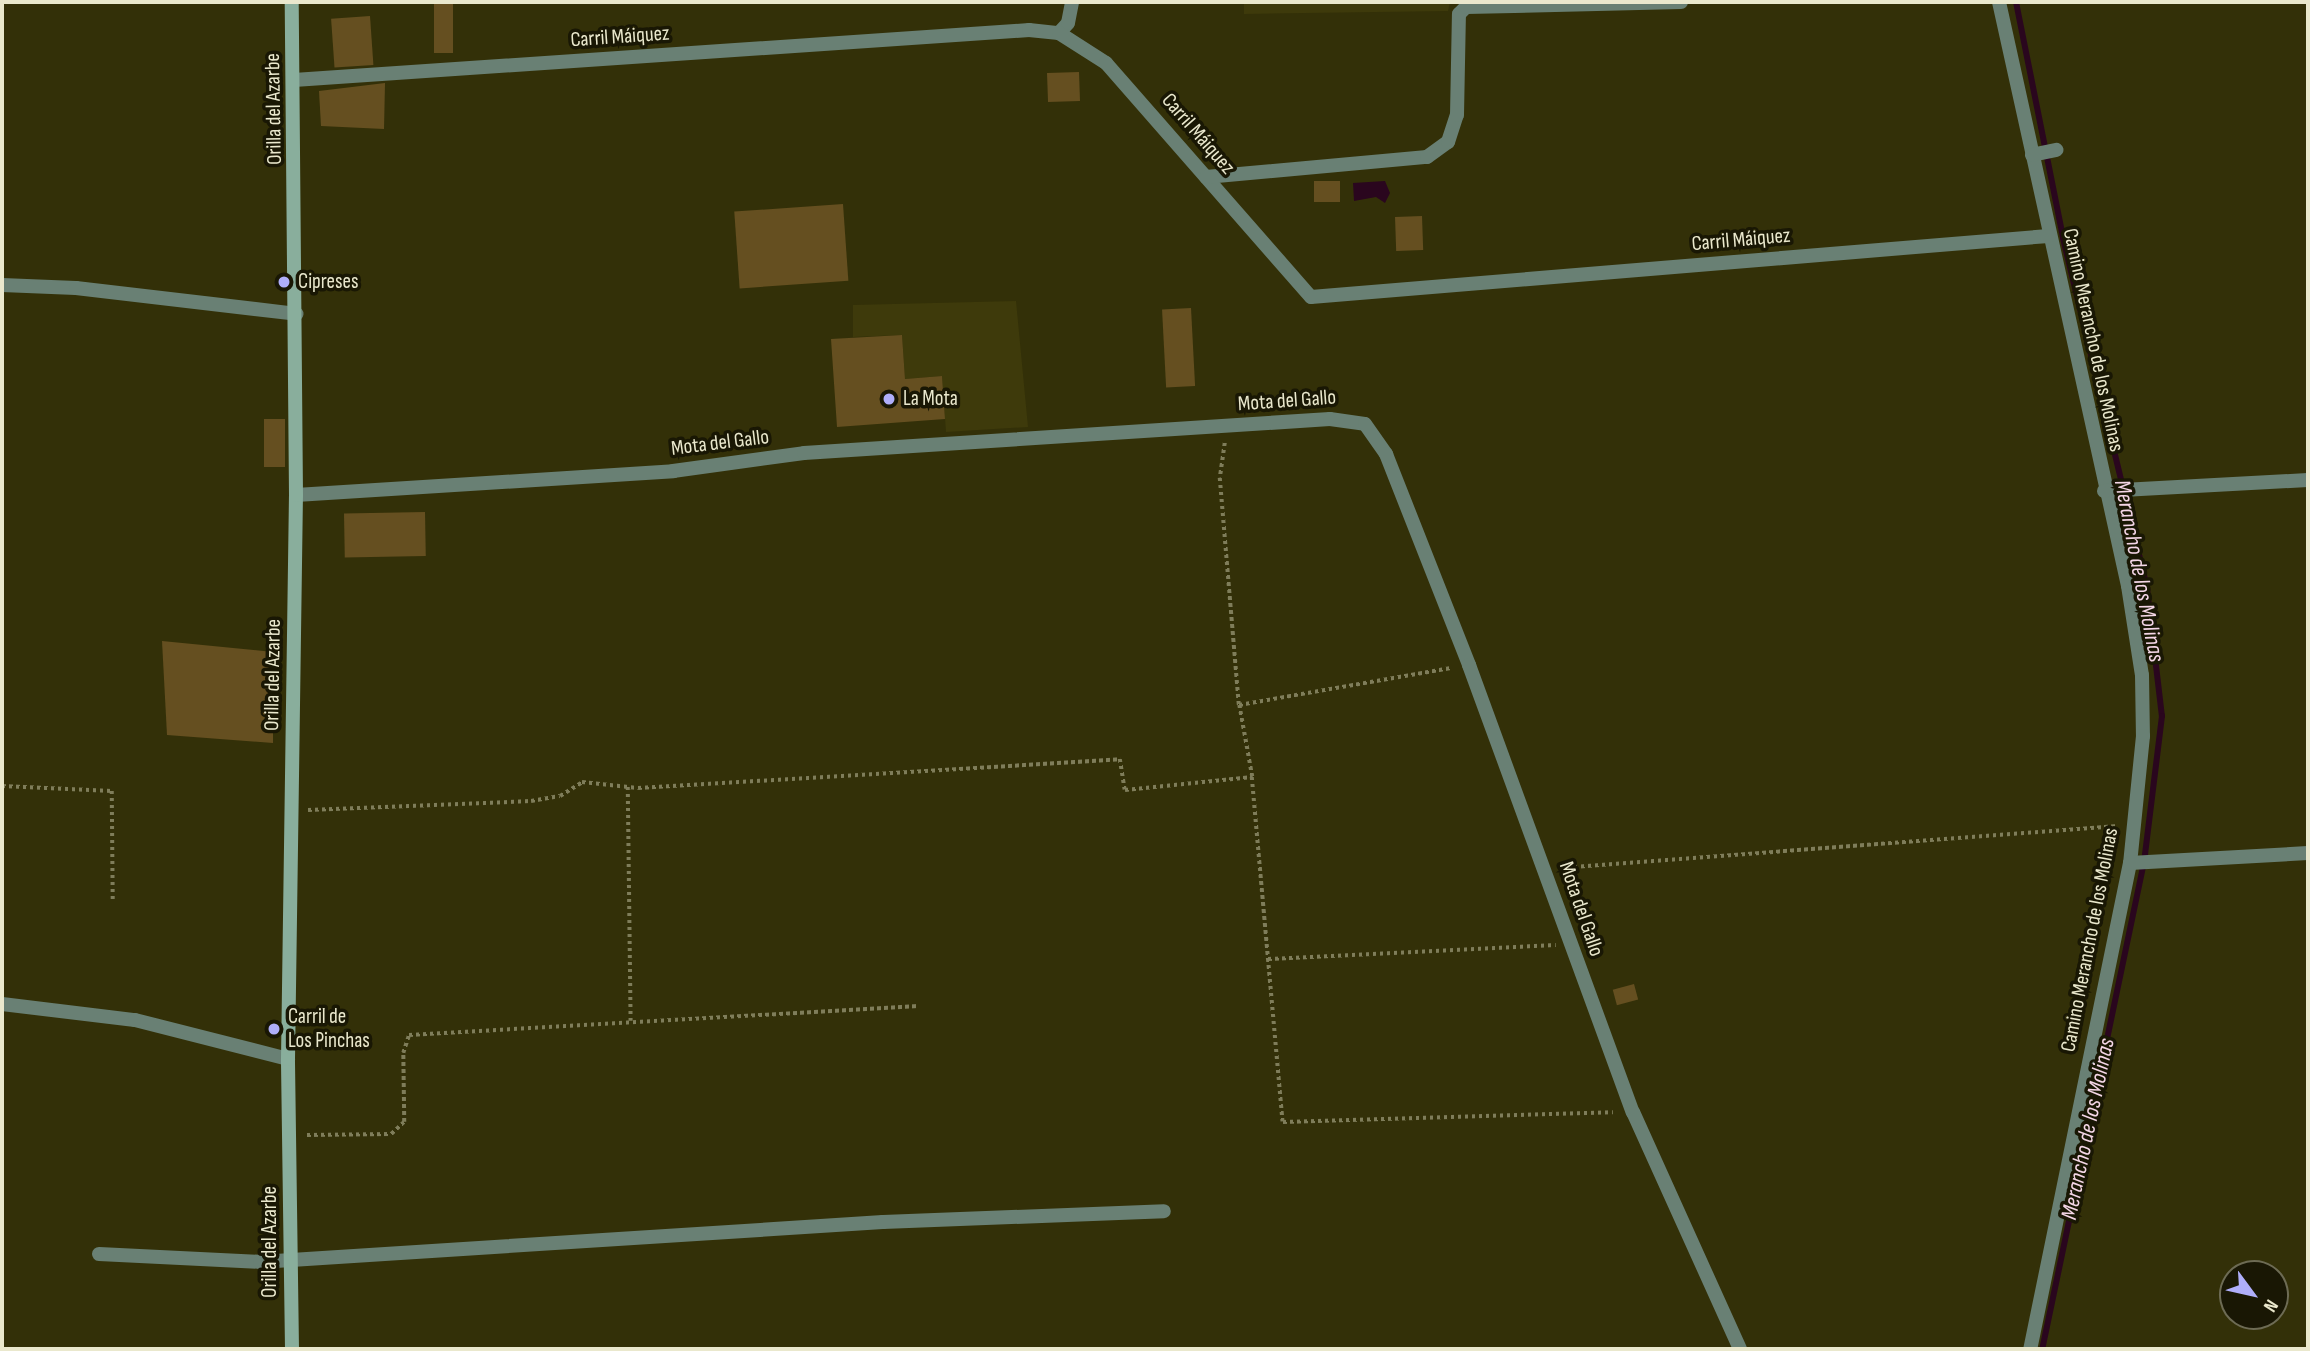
<!DOCTYPE html>
<html>
<head>
<meta charset="utf-8">
<style>
	body { margin:0 }
	#map { position:relative; width:2310px; height:1351px; overflow:hidden; background:#333008; font-family:"Sofia Sans Condensed",sans-serif }
	div>[style] { position:absolute }
	.built>* { inset:0; background:#3e3a0b }
	.water>* { inset:0; background:#2a061e }
	.stream>* { height:6px; margin:-3px; padding:0 3px; transform-origin:3px; border-radius:3px; background:#2a061e }
	.building>* { inset:0; background:#654f20; transform-origin:0 0 }
	.path>* { height:3.5px; margin-top:-1.75px; transform-origin:0; background:repeating-linear-gradient(90deg,#7f7d5a 0 3.5px,transparent 0 7px) }
	.minor>* { height:14px; margin:-7px; padding:0 7px; transform-origin:7px; border-radius:7px; background:#698074 }
	.secondary>* { height:14px; margin:-7px; padding:0 7px; transform-origin:7px; border-radius:7px; background:#89ae9c }
	.dots>* { width:19px; height:19px; translate:-50% -50%; box-sizing:border-box; border:4px solid #191704; border-radius:50% }
	span { translate:-50% -50%; white-space:nowrap; text-align:center; line-height:1.15; -webkit-text-stroke:7px #191704; paint-order:stroke }
	.street-label { font-size:21px; color:#eae8cd }
	.poi-label { font-size:21px; color:#eae8cd }
	.left { translate:0 -50%; text-align:left }
	.water-label { font-size:23px; color:#f4d6e6; font-style:italic }
	.frame { position:absolute; inset:0; border:4px solid #eae8cd; pointer-events:none }
	.north { position:absolute; left:2219px; top:1260px; width:70px; height:70px; box-sizing:border-box; background:#191704; border:2px solid #6d6b54; border-radius:50%; rotate:123deg; font-size:19px; font-weight:700; line-height:28px; text-align:center; color:#eae8cd }
	.north::after { content:''; display:block; margin:auto; width:24px; height:32px; background:#afaefa; clip-path:polygon(50% 0,100% 100%,50% 72%,0 100%) }
</style>
</head>
<body>
<div id="map">
	<div class="built">
		<i style="clip-path:polygon(1244px 2px,1450px 2px,1448px 11px,1244px 14px)"></i>
		<i style="clip-path:polygon(1016px 301px,1028px 427px,946px 432px,942px 376px,905px 379px,902px 335px,853px 337px,853px 305px)"></i>
	</div>
	<div class="water">
		<i style="clip-path:polygon(1385px 181px,1390px 193px,1385px 203px,1376px 197px,1354px 201px,1353px 183px)"></i>
	</div>
	<div class="stream">
		<i style="left:2016px;top:2px;width:241px;rotate:78.7deg"></i>
		<i style="left:2063px;top:238px;width:361px;rotate:76.5deg"></i>
		<i style="left:2147px;top:589px;width:128px;rotate:83.3deg"></i>
		<i style="left:2162px;top:716px;width:147px;rotate:97deg"></i>
		<i style="left:2144px;top:862px;width:498px;rotate:101.8deg"></i>
	</div>
	<div class="building">
		<i style="left:434px;top:2px;width:19px;height:51px"></i>
		<i style="left:370px;top:16px;width:49px;height:39px;rotate:86deg"></i>
		<i style="left:1079px;top:72px;width:29px;height:32px;rotate:88deg"></i>
		<i style="clip-path:polygon(385px 83px,384px 129px,321px 126px,319px 91px)"></i>
		<i style="left:1340px;top:181px;width:21px;height:26px;rotate:90deg"></i>
		<i style="left:843px;top:204px;width:77px;height:109px;rotate:86deg"></i>
		<i style="left:1422px;top:216px;width:34px;height:27px;rotate:88deg"></i>
		<i style="left:1191px;top:308px;width:78px;height:29px;rotate:87deg"></i>
		<i style="clip-path:polygon(902px 335px,905px 379px,942px 376px,945px 419px,837px 427px,831px 339px)"></i>
		<i style="left:264px;top:419px;width:21px;height:48px"></i>
		<i style="left:425px;top:512px;width:44px;height:81px;rotate:89deg"></i>
		<i style="clip-path:polygon(162px 641px,273px 652px,273px 743px,167px 735px)"></i>
		<i style="left:1634px;top:984px;width:16px;height:22px;rotate:75deg"></i>
	</div>
	<div class="path">
		<i style="left:1225px;top:443px;width:35px;rotate:98deg"></i>
		<i style="left:1220px;top:478px;width:228px;rotate:85.2deg"></i>
		<i style="left:1252px;top:777px;width:346px;rotate:84.9deg"></i>
		<i style="left:1283px;top:1122px;width:330px;rotate:-1.7deg"></i>
		<i style="left:2px;top:786px;width:110px;rotate:2.6deg"></i>
		<i style="left:112px;top:791px;width:109px;rotate:89.5deg"></i>
		<i style="left:628px;top:787px;width:234px;rotate:89.3deg"></i>
		<i style="left:308px;top:810px;width:223px;rotate:-2.3deg"></i>
		<i style="left:531px;top:801px;width:29px;rotate:-10deg"></i>
		<i style="left:560px;top:796px;width:26px;rotate:-32deg"></i>
		<i style="left:582px;top:782px;width:56px;rotate:6.1deg"></i>
		<i style="left:638px;top:788px;width:483px;rotate:-3.4deg"></i>
		<i style="left:1120px;top:759px;width:31px;rotate:81deg"></i>
		<i style="left:1125px;top:790px;width:128px;rotate:-5.8deg"></i>
		<i style="left:1252px;top:777px;width:73px;rotate:-100.2deg"></i>
		<i style="left:1239px;top:705px;width:215px;rotate:-9.9deg"></i>
		<i style="left:1560px;top:868px;width:559px;rotate:-4.31deg"></i>
		<i style="left:1268px;top:959px;width:288px;rotate:-2.8deg"></i>
		<i style="left:307px;top:1135px;width:84px;rotate:-0.7deg"></i>
		<i style="left:391px;top:1134px;width:18px;rotate:-43deg"></i>
		<i style="left:404px;top:1122px;width:69px;rotate:-90.8deg"></i>
		<i style="left:403px;top:1053px;width:19px;rotate:-72deg"></i>
		<i style="left:409px;top:1035px;width:510px;rotate:-3.26deg"></i>
	</div>
	<div class="minor">
		<i style="left:1999px;top:2px;width:598px;rotate:77.54deg"></i>
		<i style="left:2128px;top:586px;width:90px;rotate:81.1deg"></i>
		<i style="left:2142px;top:675px;width:61px;rotate:89.1deg"></i>
		<i style="left:2143px;top:736px;width:128px;rotate:95.8deg"></i>
		<i style="left:2130px;top:863px;width:496px;rotate:101.6deg"></i>
		<i style="left:1059px;top:33px;width:13px;rotate:-48deg"></i>
		<i style="left:1068px;top:23px;width:21px;rotate:-79deg"></i>
		<i style="left:294px;top:80px;width:737px;rotate:-3.89deg"></i>
		<i style="left:1029px;top:30px;width:30px;rotate:6deg"></i>
		<i style="left:1059px;top:33px;width:56px;rotate:32.6deg"></i>
		<i style="left:1106px;top:63px;width:311px;rotate:48.8deg"></i>
		<i style="left:1311px;top:297px;width:740px;rotate:-4.73deg"></i>
		<i style="left:2032px;top:155px;width:25px;rotate:-12deg"></i>
		<i style="left:1206px;top:177px;width:222px;rotate:-5.2deg"></i>
		<i style="left:1427px;top:157px;width:26px;rotate:-36deg"></i>
		<i style="left:1448px;top:142px;width:28px;rotate:-72deg"></i>
		<i style="left:1457px;top:115px;width:101px;rotate:-88.9deg"></i>
		<i style="left:1459px;top:14px;width:10px;rotate:-45deg"></i>
		<i style="left:1466px;top:7px;width:215px;rotate:-1.3deg"></i>
		<i style="left:2px;top:285px;width:74px;rotate:2.3deg"></i>
		<i style="left:76px;top:288px;width:222px;rotate:6.7deg"></i>
		<i style="left:2104px;top:491px;width:204px;rotate:-3.1deg"></i>
		<i style="left:296px;top:495px;width:378px;rotate:-3.6deg"></i>
		<i style="left:673px;top:471px;width:132px;rotate:-7.8deg"></i>
		<i style="left:804px;top:453px;width:527px;rotate:-3.7deg"></i>
		<i style="left:1330px;top:419px;width:35px;rotate:8deg"></i>
		<i style="left:1365px;top:424px;width:37px;rotate:55deg"></i>
		<i style="left:1386px;top:454px;width:227px;rotate:68.5deg"></i>
		<i style="left:1469px;top:665px;width:476px;rotate:69.9deg"></i>
		<i style="left:1633px;top:1112px;width:260px;rotate:65.7deg"></i>
		<i style="left:2130px;top:863px;width:178px;rotate:-3.2deg"></i>
		<i style="left:2px;top:1004px;width:134px;rotate:6.9deg"></i>
		<i style="left:135px;top:1020px;width:158px;rotate:14.3deg"></i>
		<i style="left:99px;top:1254px;width:161px;rotate:2.8deg"></i>
		<i style="left:260px;top:1262px;width:624px;rotate:-3.67deg"></i>
		<i style="left:883px;top:1222px;width:281px;rotate:-2.2deg"></i>
	</div>
	<div class="secondary">
		<i style="left:292px;top:1349px;width:290px;rotate:-90.8deg"></i>
		<i style="left:288px;top:1059px;width:564px;rotate:-89.19deg"></i>
		<i style="left:296px;top:495px;width:493px;rotate:-90.5deg"></i>
	</div>
	<div class="dots">
		<i style="left:284px;top:282px;background:#afaefa"></i>
		<i style="left:889px;top:399px;background:#afaefa"></i>
		<i style="left:274px;top:1029px;background:#afaefa"></i>
	</div>
	<div class="street-label">
		<span style="left:620px;top:37px;rotate:-4deg">Carril Máiquez</span>
		<span style="left:274px;top:109px;rotate:-91deg">Orilla del Azarbe</span>
		<span style="left:1198px;top:134px;rotate:49deg">Carril Máiquez</span>
		<span style="left:1741px;top:240px;rotate:-5deg">Carril Máiquez</span>
		<span style="left:2093px;top:340px;rotate:78deg">Camino Merancho de los Molinas</span>
		<span style="left:1287px;top:401px;rotate:-4deg">Mota del Gallo</span>
		<span style="left:720px;top:443px;rotate:-7deg">Mota del Gallo</span>
		<span style="left:273px;top:675px;rotate:-89deg">Orilla del Azarbe</span>
		<span style="left:1581px;top:909px;rotate:71deg">Mota del Gallo</span>
		<span style="left:2090px;top:940px;rotate:-79deg">Camino Merancho de los Molinas</span>
		<span style="left:270px;top:1242px;rotate:-90deg">Orilla del Azarbe</span>
	</div>
	<div class="poi-label">
		<span class="left" style="left:298px;top:282px">Cipreses</span>
		<span class="left" style="left:903px;top:399px">La Mota</span>
		<span class="left" style="left:288px;top:1029px">Carril de<br>Los Pinchas</span>
	</div>
	<div class="water-label">
		<span style="left:2139px;top:571px;rotate:79deg">Merancho de los Molinas</span>
		<span style="left:2088px;top:1129px;rotate:-78deg">Merancho de los Molinas</span>
	</div>
	<div class="frame"></div>
	<div class="north">N</div>
</div>
</body>
</html>
